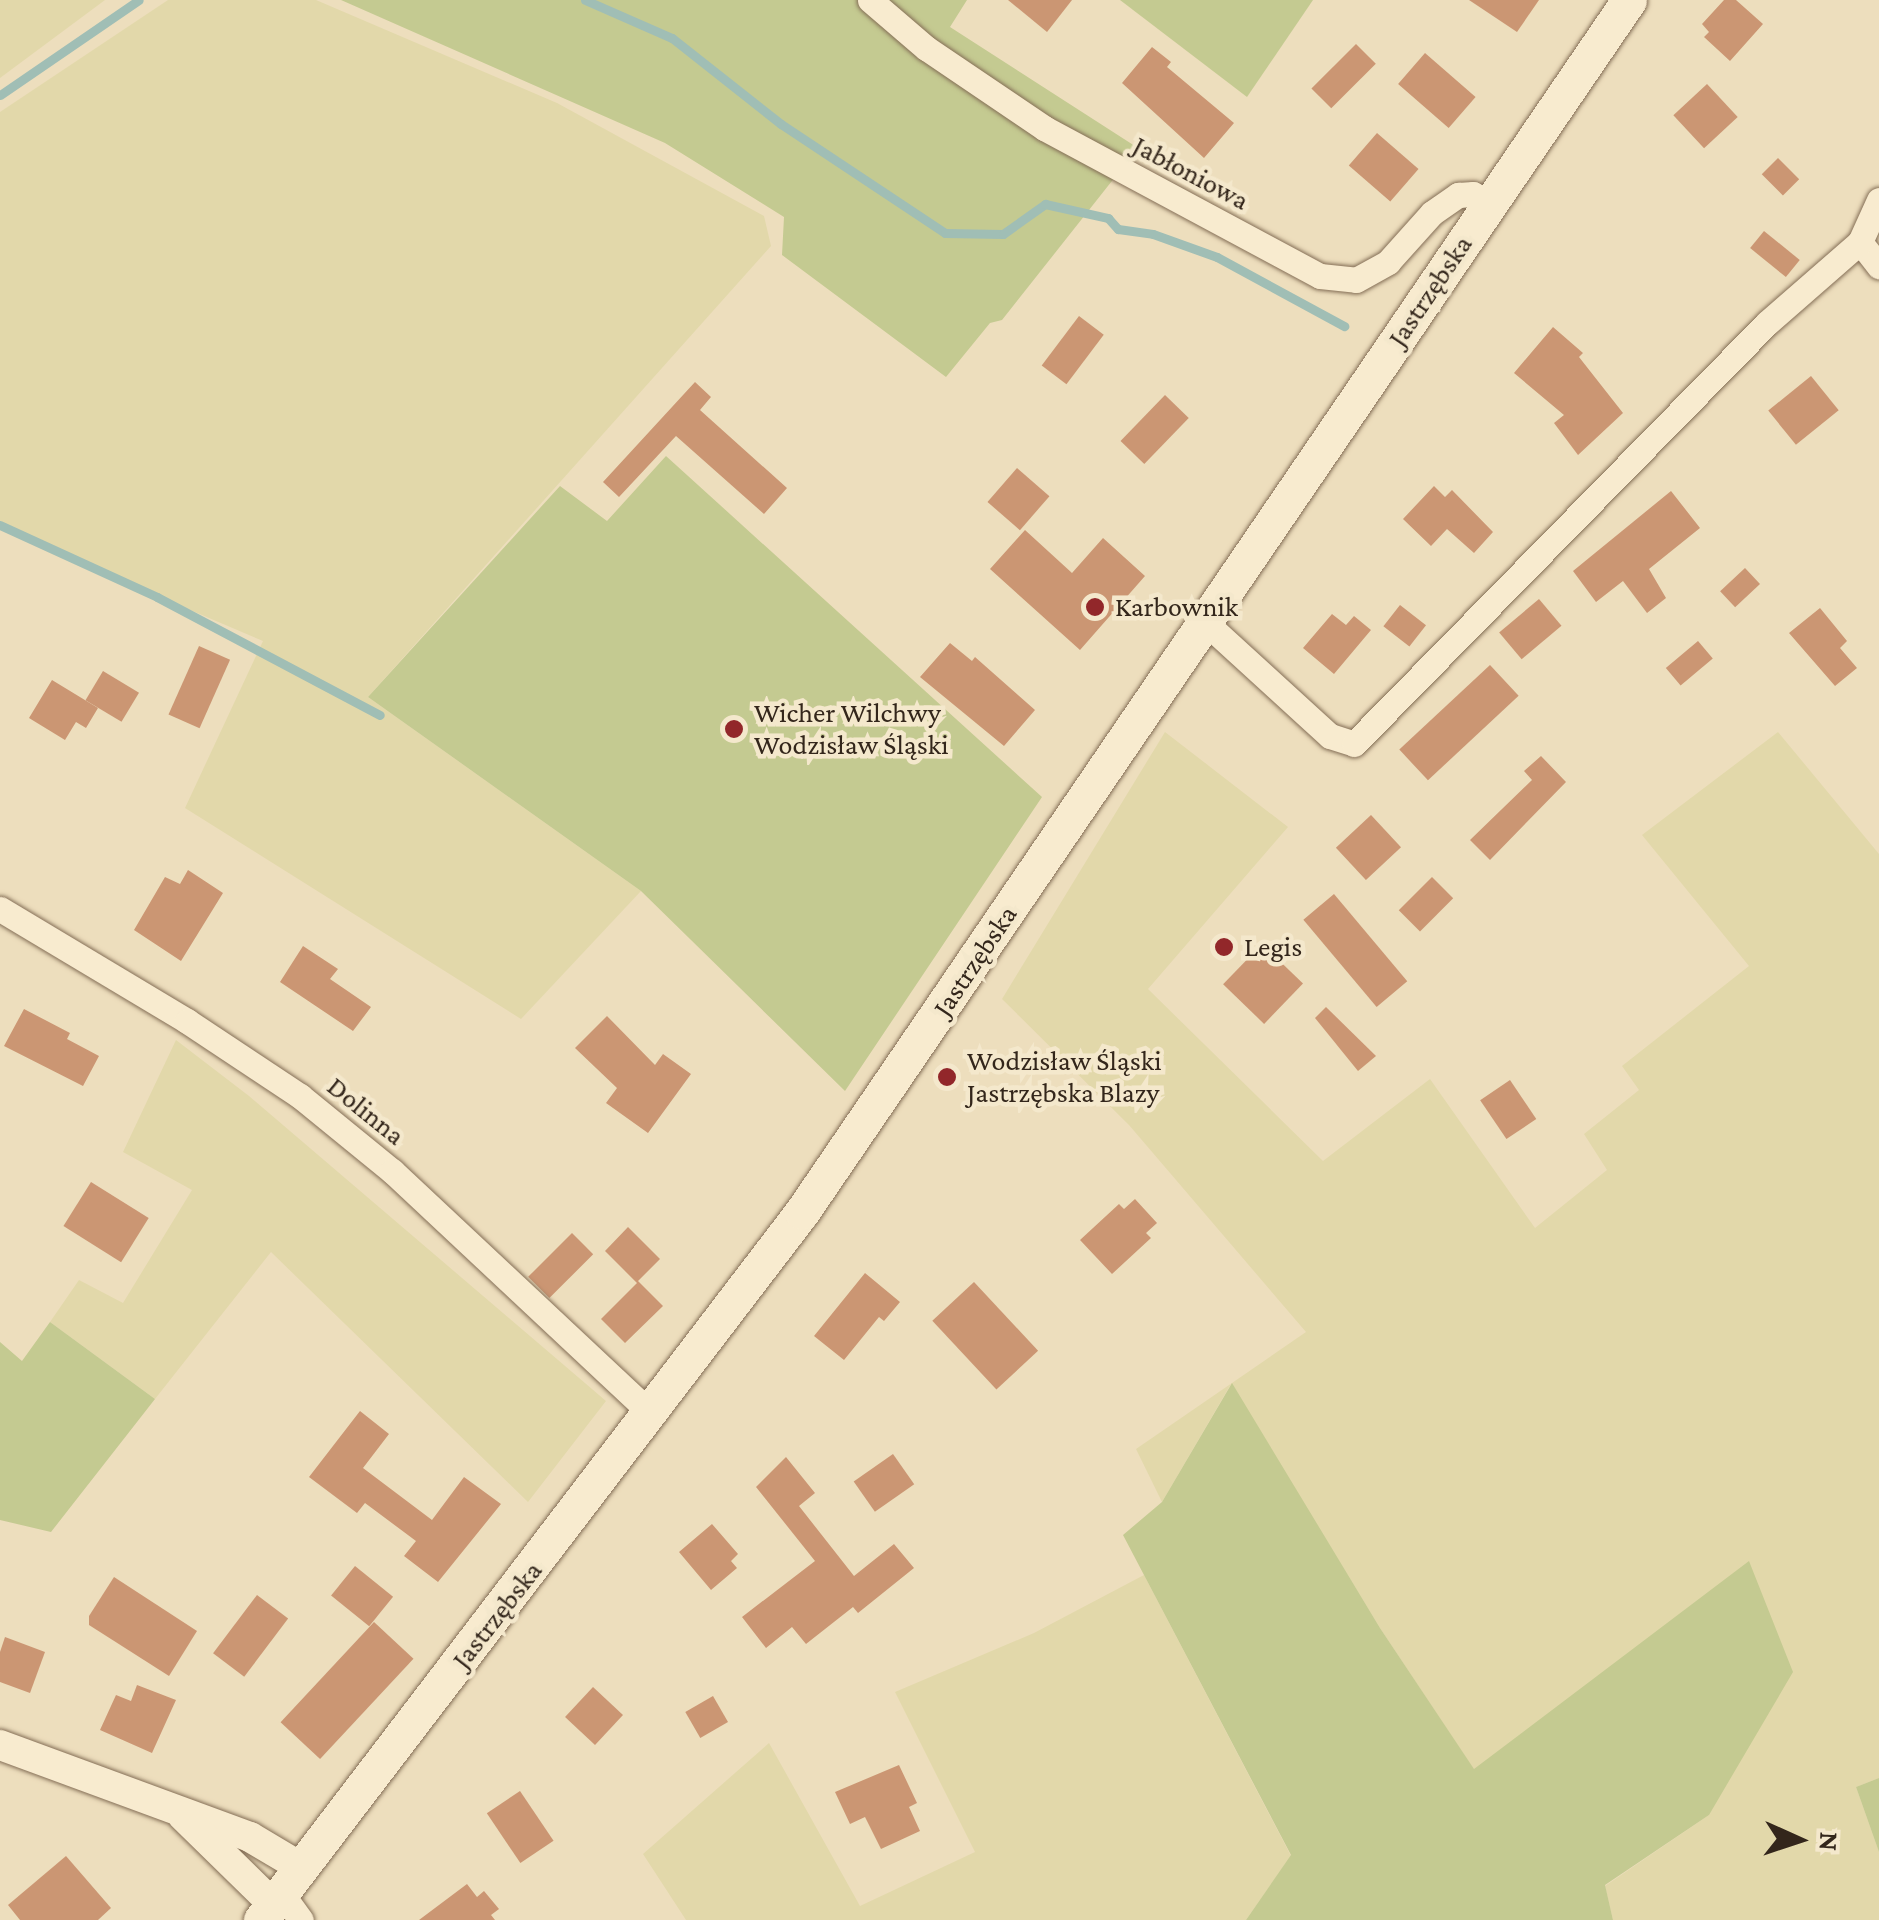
<!DOCTYPE html>
<html>
<head>
<meta charset="utf-8">
<style>
	body { margin:0 }
	#map { position:relative; width:1879px; height:1920px; overflow:hidden; background:#eddebd; font-family:"Crimson Pro",serif }
	div>[style] { position:absolute }
	.farmland>* { inset:0; background:#e2d8aa }
	.green>* { inset:0; background:#c4ca91 }
	.stream>* { height:9px; margin:-4.5px; padding:0 4.5px; transform-origin:4.5px; border-radius:4.5px; background:#a0beb5 }
	.building>* { inset:0; background:#cb9673; transform-origin:0 0 }
	.roads { filter:drop-shadow(0 0 2px #846e56) drop-shadow(0 0 2px #846e56) }
	.minor>* { height:25px; margin:-12.5px; padding:0 12.5px; transform-origin:12.5px; border-radius:12.5px; background:#f8ebcf }
	.tertiary>* { height:30px; margin:-15px; padding:0 15px; transform-origin:15px; border-radius:15px; background:#f8ebcf }
	.secondary>* { height:35px; margin:-17.5px; padding:0 17.5px; transform-origin:17.5px; border-radius:17.5px; background:#f8ebcf }
	.dots>* { width:28px; height:28px; translate:-50% -50%; box-sizing:border-box; border:5px solid #f4e8cc; border-radius:50% }
	span { translate:-50% -50%; white-space:nowrap; text-align:center; line-height:1.15; -webkit-text-stroke:9px #f4e8cc; paint-order:stroke }
	.street-label { font-size:28px; color:#33261b }
	.poi-label { font-size:28px; color:#33261b }
	.left { translate:0 -50%; text-align:left }
	.north { position:absolute; left:1749px; top:1790px; width:100px; height:100px; -webkit-text-stroke:8px #f4e8cc; paint-order:stroke; rotate:93deg; font-size:28px; font-weight:700; line-height:40px; text-align:center; color:#33261b }
	.north::after { content:''; display:block; margin:auto; width:35px; height:45px; background:#33261b; clip-path:polygon(50% 0,100% 100%,50% 72%,0 100%) }
</style>
</head>
<body>
<div id="map">
	<div class="farmland">
		<i style="clip-path:polygon(0 0,105px 0,0 78px)"></i>
		<i style="clip-path:polygon(168px 0,316px 0,557px 103px,764px 216px,771px 246px,368px 697px,641px 891px,521px 1019px,185px 808px,263px 641px,0 529px,0 112px)"></i>
		<i style="clip-path:polygon(1165px 732px,1288px 827px,1148px 989px,1323px 1161px,1430px 1079px,1535px 1228px,1607px 1170px,1584px 1134px,1639px 1090px,1622px 1066px,1749px 966px,1642px 835px,1778px 732px,1879px 854px,1879px 1778px,1856px 1787px,1879px 1852px,1879px 1920px,1613px 1920px,1605px 1886px,1709px 1815px,1474px 1770px,1380px 1628px,1231px 1384px,1162px 1502px,1136px 1449px,1306px 1332px,1129px 1125px,1002px 999px)"></i>
		<i style="clip-path:polygon(176px 1040px,249px 1096px,606px 1401px,528px 1502px,271px 1252px,155px 1399px,50px 1322px,79px 1280px,123px 1303px,192px 1190px,123px 1152px)"></i>
		<i style="clip-path:polygon(1144px 1575px,1291px 1856px,1246px 1920px,686px 1920px,643px 1854px,769px 1743px,860px 1906px,975px 1852px,895px 1692px,1034px 1633px)"></i>
	</div>
	<div class="green">
		<i style="clip-path:polygon(341px 0,967px 0,950px 27px,1138px 148px,1002px 320px,990px 323px,946px 377px,782px 255px,784px 217px,665px 143px)"></i>
		<i style="clip-path:polygon(1120px 0,1313px 0,1247px 97px)"></i>
		<i style="clip-path:polygon(666px 456px,1042px 797px,845px 1091px,641px 891px,368px 697px,560px 486px,607px 521px)"></i>
		<i style="clip-path:polygon(50px 1322px,155px 1399px,51px 1532px,0 1520px,0 1342px,22px 1361px)"></i>
		<i style="clip-path:polygon(1232px 1383px,1380px 1628px,1474px 1769px,1749px 1561px,1793px 1672px,1709px 1815px,1605px 1885px,1613px 1920px,1246px 1920px,1291px 1855px,1123px 1535px,1162px 1502px)"></i>
		<i style="clip-path:polygon(1879px 1778px,1879px 1852px,1856px 1787px)"></i>
	</div>
	<div class="stream">
		<i style="left:585px;top:0;width:95px;rotate:23.6deg"></i>
		<i style="left:672px;top:38px;width:139px;rotate:38.3deg"></i>
		<i style="left:781px;top:124px;width:197px;rotate:33.6deg"></i>
		<i style="left:945px;top:233px;width:58px;rotate:1deg"></i>
		<i style="left:1003px;top:234px;width:52px;rotate:-35.5deg"></i>
		<i style="left:1045px;top:204px;width:65px;rotate:12.5deg"></i>
		<i style="left:1108px;top:218px;width:15px;rotate:48deg"></i>
		<i style="left:1118px;top:229px;width:35px;rotate:8deg"></i>
		<i style="left:1153px;top:234px;width:68px;rotate:19.8deg"></i>
		<i style="left:1217px;top:257px;width:145px;rotate:28.5deg"></i>
		<i style="left:0;top:95px;width:168px;rotate:-34.4deg"></i>
		<i style="left:0;top:525px;width:173px;rotate:24.6deg"></i>
		<i style="left:157px;top:597px;width:252px;rotate:27.9deg"></i>
	</div>
	<div class="building">
		<i style="clip-path:polygon(1008px 0,1072px 0,1047px 32px)"></i>
		<i style="clip-path:polygon(1469px 0,1539px 0,1517px 32px)"></i>
		<i style="clip-path:polygon(1724px 0,1736px 0,1763px 24px,1730px 61px,1704px 37px,1709px 32px,1702px 24px)"></i>
		<i style="left:1356px;top:44px;width:28px;height:63px;rotate:45deg"></i>
		<i style="clip-path:polygon(1152px 47px,1171px 62px,1167px 67px,1234px 123px,1204px 158px,1122px 83px)"></i>
		<i style="left:1425px;top:53px;width:67px;height:41px;rotate:41deg"></i>
		<i style="left:1707px;top:84px;width:45px;height:46px;rotate:47deg"></i>
		<i style="left:1377px;top:133px;width:55px;height:43px;rotate:41deg"></i>
		<i style="left:1778px;top:158px;width:30px;height:23px;rotate:45deg"></i>
		<i style="left:1764px;top:231px;width:46px;height:22px;rotate:39deg"></i>
		<i style="left:1079px;top:316px;width:31px;height:62px;rotate:37deg"></i>
		<i style="clip-path:polygon(1553px 327px,1583px 353px,1579px 357px,1623px 413px,1578px 455px,1554px 423px,1564px 415px,1514px 373px)"></i>
		<i style="left:1811px;top:376px;width:44px;height:55px;rotate:51deg"></i>
		<i style="clip-path:polygon(695px 382px,711px 397px,700px 410px,787px 488px,764px 514px,676px 436px,619px 497px,603px 482px)"></i>
		<i style="left:1165px;top:395px;width:33px;height:64px;rotate:44deg"></i>
		<i style="left:1017px;top:468px;width:43px;height:45px;rotate:41deg"></i>
		<i style="clip-path:polygon(1434px 486px,1445px 497px,1452px 490px,1493px 532px,1474px 553px,1447px 529px,1431px 546px,1403px 519px)"></i>
		<i style="clip-path:polygon(1671px 491px,1700px 528px,1649px 569px,1666px 598px,1647px 613px,1623px 581px,1596px 602px,1573px 571px)"></i>
		<i style="clip-path:polygon(1025px 530px,1072px 573px,1103px 538px,1145px 576px,1080px 650px,990px 569px)"></i>
		<i style="left:1745px;top:568px;width:22px;height:34px;rotate:47deg"></i>
		<i style="left:1539px;top:599px;width:35px;height:52px;rotate:50deg"></i>
		<i style="left:1400px;top:605px;width:33px;height:27px;rotate:38deg"></i>
		<i style="clip-path:polygon(1820px 608px,1847px 641px,1840px 648px,1857px 668px,1835px 686px,1789px 633px)"></i>
		<i style="clip-path:polygon(1332px 614px,1346px 625px,1354px 616px,1371px 630px,1334px 674px,1303px 648px)"></i>
		<i style="left:1698px;top:641px;width:23px;height:42px;rotate:50deg"></i>
		<i style="clip-path:polygon(950px 643px,972px 661px,975px 657px,1035px 710px,1004px 746px,920px 677px)"></i>
		<i style="left:199px;top:646px;width:34px;height:75px;rotate:24deg"></i>
		<i style="left:1490px;top:665px;width:42px;height:124px;rotate:47deg"></i>
		<i style="left:103px;top:671px;width:42px;height:34px;rotate:31deg"></i>
		<i style="clip-path:polygon(52px 680px,98px 708px,86px 728px,76px 722px,65px 740px,29px 718px)"></i>
		<i style="clip-path:polygon(1541px 756px,1566px 782px,1490px 860px,1470px 840px,1532px 780px,1524px 771px)"></i>
		<i style="left:1371px;top:815px;width:44px;height:48px;rotate:47deg"></i>
		<i style="clip-path:polygon(188px 870px,223px 893px,181px 961px,134px 930px,165px 877px,180px 884px)"></i>
		<i style="left:1432px;top:877px;width:30px;height:47px;rotate:45deg"></i>
		<i style="left:1334px;top:894px;width:114px;height:40px;rotate:50deg"></i>
		<i style="left:1262px;top:944px;width:57px;height:56px;rotate:44deg"></i>
		<i style="clip-path:polygon(303px 946px,338px 969px,330px 979px,371px 1007px,353px 1031px,280px 982px)"></i>
		<i style="clip-path:polygon(1326px 1007px,1376px 1056px,1358px 1071px,1315px 1018px)"></i>
		<i style="clip-path:polygon(24px 1009px,70px 1033px,67px 1039px,99px 1056px,83px 1086px,4px 1046px)"></i>
		<i style="clip-path:polygon(607px 1016px,655px 1065px,663px 1054px,691px 1074px,648px 1133px,606px 1103px,617px 1088px,575px 1048px)"></i>
		<i style="left:1510px;top:1080px;width:47px;height:36px;rotate:56deg"></i>
		<i style="left:91px;top:1182px;width:68px;height:52px;rotate:32deg"></i>
		<i style="clip-path:polygon(1135px 1199px,1157px 1223px,1146px 1233px,1151px 1238px,1112px 1274px,1080px 1240px,1119px 1204px,1124px 1209px)"></i>
		<i style="clip-path:polygon(628px 1227px,660px 1259px,638px 1281px,663px 1306px,625px 1343px,601px 1319px,637px 1283px,605px 1251px)"></i>
		<i style="left:572px;top:1233px;width:30px;height:62px;rotate:45deg"></i>
		<i style="clip-path:polygon(865px 1273px,900px 1302px,884px 1321px,879px 1317px,844px 1360px,814px 1336px)"></i>
		<i style="left:974px;top:1282px;width:94px;height:57px;rotate:47deg"></i>
		<i style="clip-path:polygon(360px 1411px,389px 1434px,363px 1468px,432px 1520px,464px 1477px,501px 1504px,438px 1582px,404px 1556px,416px 1541px,365px 1503px,357px 1513px,309px 1477px)"></i>
		<i style="left:893px;top:1454px;width:37px;height:48px;rotate:55deg"></i>
		<i style="clip-path:polygon(786px 1457px,815px 1493px,799px 1506px,854px 1576px,894px 1544px,914px 1568px,858px 1613px,853px 1607px,806px 1644px,792px 1627px,766px 1648px,742px 1617px,815px 1561px,756px 1487px)"></i>
		<i style="clip-path:polygon(712px 1524px,738px 1554px,731px 1561px,737px 1568px,711px 1590px,679px 1552px)"></i>
		<i style="left:355px;top:1566px;width:49px;height:38px;rotate:39deg"></i>
		<i style="clip-path:polygon(114px 1577px,197px 1631px,169px 1676px,89px 1625px,89px 1616px)"></i>
		<i style="left:257px;top:1595px;width:39px;height:73px;rotate:37deg"></i>
		<i style="left:374px;top:1622px;width:54px;height:137px;rotate:43deg"></i>
		<i style="clip-path:polygon(5px 1637px,45px 1652px,30px 1693px,0 1682px,0 1652px)"></i>
		<i style="clip-path:polygon(137px 1685px,176px 1700px,152px 1753px,100px 1730px,116px 1695px,131px 1701px)"></i>
		<i style="left:593px;top:1687px;width:41px;height:41px;rotate:43deg"></i>
		<i style="left:713px;top:1696px;width:30px;height:32px;rotate:60deg"></i>
		<i style="clip-path:polygon(899px 1765px,917px 1803px,909px 1807px,920px 1831px,881px 1849px,865px 1817px,850px 1824px,835px 1792px)"></i>
		<i style="left:520px;top:1791px;width:60px;height:40px;rotate:56deg"></i>
		<i style="clip-path:polygon(66px 1856px,111px 1908px,98px 1920px,20px 1920px,8px 1905px)"></i>
		<i style="clip-path:polygon(467px 1884px,477px 1897px,484px 1891px,499px 1909px,491px 1915px,495px 1920px,419px 1920px)"></i>
	</div>
	<div class="roads">
		<div class="minor">
			<i style="left:870px;top:0;width:74px;rotate:40.6deg"></i>
			<i style="left:926px;top:48px;width:143px;rotate:34.1deg"></i>
			<i style="left:1044px;top:128px;width:313px;rotate:28.2deg"></i>
			<i style="left:1320px;top:276px;width:36px;rotate:6deg"></i>
			<i style="left:1356px;top:280px;width:37px;rotate:-29deg"></i>
			<i style="left:1388px;top:262px;width:66px;rotate:-48.1deg"></i>
			<i style="left:1432px;top:213px;width:32px;rotate:-35deg"></i>
			<i style="left:1458px;top:195px;width:15px;rotate:-4deg"></i>
			<i style="left:1473px;top:194px;width:19px;rotate:35deg"></i>
			<i style="left:1860px;top:242px;width:31px;rotate:52deg"></i>
			<i style="left:1205px;top:622px;width:169px;rotate:42.4deg"></i>
			<i style="left:1330px;top:736px;width:25px;rotate:18deg"></i>
			<i style="left:1354px;top:744px;width:590px;rotate:-45.55deg"></i>
			<i style="left:1767px;top:323px;width:123px;rotate:-41.1deg"></i>
			<i style="left:1860px;top:242px;width:46px;rotate:-65.7deg"></i>
			<i style="left:0;top:909px;width:218px;rotate:30.9deg"></i>
			<i style="left:187px;top:1021px;width:136px;rotate:33.6deg"></i>
			<i style="left:300px;top:1096px;width:119px;rotate:39.2deg"></i>
			<i style="left:392px;top:1171px;width:356px;rotate:43.1deg"></i>
			<i style="left:282px;top:1894px;width:32px;rotate:54deg"></i>
		</div>
		<div class="tertiary">
			<i style="left:0;top:1745px;width:266px;rotate:20.2deg"></i>
			<i style="left:250px;top:1837px;width:61px;rotate:30.8deg"></i>
			<i style="left:183px;top:1816px;width:127px;rotate:44.4deg"></i>
		</div>
		<div class="secondary">
			<i style="left:261px;top:1920px;width:891px;rotate:-52.62deg"></i>
			<i style="left:802px;top:1212px;width:1467px;rotate:-55.69deg"></i>
		</div>
	</div>
	<div class="dots">
		<i style="left:1095px;top:607px;background:#92272a"></i>
		<i style="left:734px;top:729px;background:#92272a"></i>
		<i style="left:1224px;top:947px;background:#92272a"></i>
		<i style="left:947px;top:1077px;background:#92272a"></i>
	</div>
	<div class="street-label">
		<span style="left:1191px;top:173px;rotate:28deg">Jabłoniowa</span>
		<span style="left:1430px;top:291px;rotate:-56deg">Jastrzębska</span>
		<span style="left:975px;top:961px;rotate:-56deg">Jastrzębska</span>
		<span style="left:366px;top:1111px;rotate:39deg">Dolinna</span>
		<span style="left:497px;top:1615px;rotate:-52deg">Jastrzębska</span>
	</div>
	<div class="poi-label">
		<span class="left" style="left:1115px;top:607px">Karbownik</span>
		<span class="left" style="left:754px;top:729px">Wicher Wilchwy<br>Wodzisław Śląski</span>
		<span class="left" style="left:1244px;top:947px">Legis</span>
		<span class="left" style="left:967px;top:1077px">Wodzisław Śląski<br>Jastrzębska Blazy</span>
	</div>
	<div class="north">N</div>
</div>
</body>
</html>
